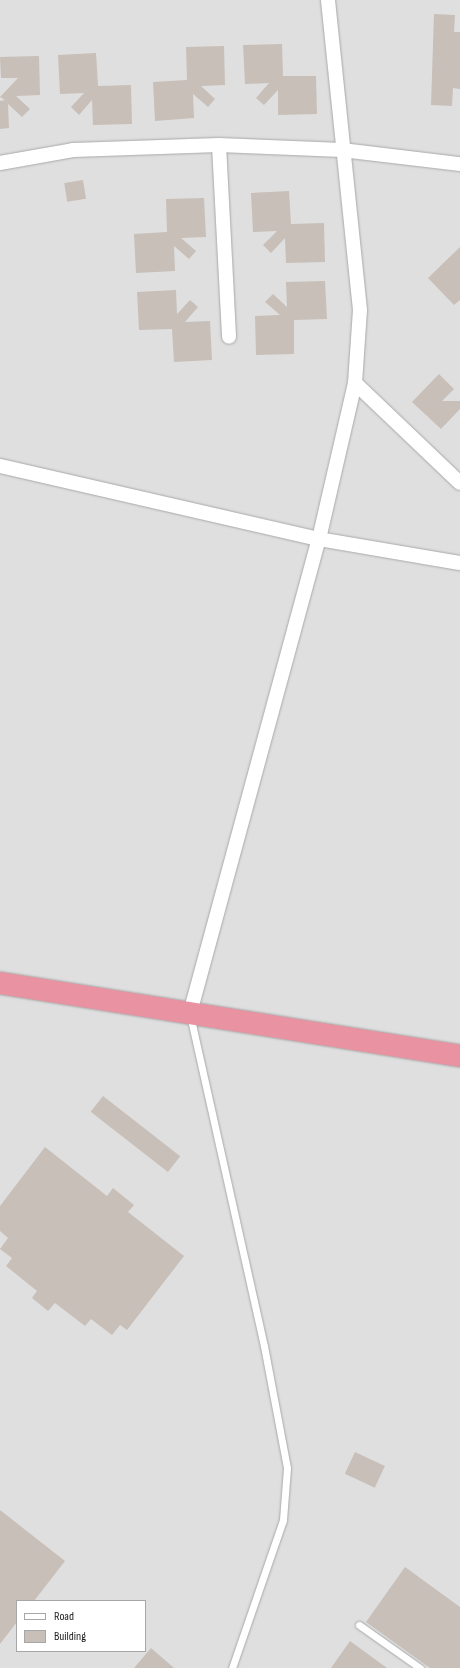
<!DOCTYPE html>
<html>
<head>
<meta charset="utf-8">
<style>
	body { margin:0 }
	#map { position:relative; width:460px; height:1668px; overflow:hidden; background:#f2efe9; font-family:"Sofia Sans Condensed",sans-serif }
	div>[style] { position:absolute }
	.residential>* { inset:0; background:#e0dfdf }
	.building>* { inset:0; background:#c7bfb8; transform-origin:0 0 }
	.roads { filter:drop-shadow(0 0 1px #a9a9a9) drop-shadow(0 0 1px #a9a9a9) }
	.lane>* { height:7px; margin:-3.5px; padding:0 3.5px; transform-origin:3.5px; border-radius:3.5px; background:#fff }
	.street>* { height:14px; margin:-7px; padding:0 7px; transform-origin:7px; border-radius:7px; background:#fff }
	.highway>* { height:22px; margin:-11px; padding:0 11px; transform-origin:11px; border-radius:11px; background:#e892a2 }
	span { translate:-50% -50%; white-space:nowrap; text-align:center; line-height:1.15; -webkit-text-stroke:3.5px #fff; paint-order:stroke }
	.legend { position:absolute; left:16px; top:1600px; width:130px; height:52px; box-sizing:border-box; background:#fff; border:1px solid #a7a7a7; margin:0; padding:5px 7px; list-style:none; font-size:12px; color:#222 }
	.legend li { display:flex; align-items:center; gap:8px; height:20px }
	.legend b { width:20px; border:1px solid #a7a7a7 }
</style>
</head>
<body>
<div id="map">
	<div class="residential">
		<i style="clip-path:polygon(evenodd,0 0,460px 0,460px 1668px,0 1668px,0 0,17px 1601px,145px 1601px,145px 1651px,17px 1651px,17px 1601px)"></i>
	</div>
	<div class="building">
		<i style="clip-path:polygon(434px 14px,455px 15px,454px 32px,460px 32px,460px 89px,453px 88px,452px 106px,431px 105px)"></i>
		<i style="clip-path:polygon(282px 44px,283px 76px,316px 76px,317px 114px,278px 115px,278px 90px,264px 105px,256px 98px,269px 83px,245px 84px,243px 45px)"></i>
		<i style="clip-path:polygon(224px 46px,225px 85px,201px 86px,215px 99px,208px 107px,193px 94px,194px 118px,155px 121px,153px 82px,187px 80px,186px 47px)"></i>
		<i style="clip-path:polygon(96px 53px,98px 86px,131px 85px,132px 124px,93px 125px,92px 100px,79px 115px,71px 107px,84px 93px,60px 94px,58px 55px)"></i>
		<i style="clip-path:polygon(39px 56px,40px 95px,16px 96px,30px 109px,22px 117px,8px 104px,9px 128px,0 129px,0 101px,5px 100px,0 97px,18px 78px,1px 78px,0 57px)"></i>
		<i style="left:83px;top:180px;width:19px;height:19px;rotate:81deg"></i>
		<i style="clip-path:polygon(289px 191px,291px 224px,324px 223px,325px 262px,286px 263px,285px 238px,271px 253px,263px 245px,277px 231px,253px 232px,251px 193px)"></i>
		<i style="clip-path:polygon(204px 198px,206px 237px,181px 238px,196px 251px,189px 259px,174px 246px,175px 271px,136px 273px,134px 234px,167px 232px,166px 199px)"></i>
		<i style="clip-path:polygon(460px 247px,460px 300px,454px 305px,428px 278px)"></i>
		<i style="clip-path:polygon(325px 281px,327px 319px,294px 320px,294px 354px,256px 355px,255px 316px,280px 315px,265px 302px,273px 294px,287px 307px,286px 282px)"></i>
		<i style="clip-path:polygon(176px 290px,177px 314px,190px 300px,198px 307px,185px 322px,210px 321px,212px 360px,174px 362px,172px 329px,139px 330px,137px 292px)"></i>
		<i style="clip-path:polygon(439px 374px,454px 389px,442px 401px,460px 401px,460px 409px,441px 429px,412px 402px)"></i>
		<i style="left:103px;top:1096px;width:98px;height:20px;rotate:38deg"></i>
		<i style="clip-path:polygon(45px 1147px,107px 1196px,113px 1188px,134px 1205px,128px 1212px,184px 1256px,127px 1330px,120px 1325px,112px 1335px,91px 1319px,85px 1326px,55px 1303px,48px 1311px,32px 1298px,37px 1291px,6px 1266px,12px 1258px,0 1249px,8px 1238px,0 1231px,0 1206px)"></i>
		<i style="left:355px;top:1452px;width:33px;height:24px;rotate:25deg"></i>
		<i style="clip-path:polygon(0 1510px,65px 1561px,34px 1601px,17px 1601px,17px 1622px,0 1644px)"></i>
		<i style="clip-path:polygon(405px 1567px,460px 1607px,460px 1668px,430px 1668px,366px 1622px)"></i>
		<i style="clip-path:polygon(350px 1641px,387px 1668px,331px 1668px)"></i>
		<i style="clip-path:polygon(151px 1648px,174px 1668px,134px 1668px)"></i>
	</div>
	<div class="roads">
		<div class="lane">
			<i style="left:190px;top:1015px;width:339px;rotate:77.4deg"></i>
			<i style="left:264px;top:1346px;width:124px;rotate:79.3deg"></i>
			<i style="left:287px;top:1468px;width:52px;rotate:94.4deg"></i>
			<i style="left:283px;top:1520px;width:157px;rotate:109deg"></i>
			<i style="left:359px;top:1625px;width:75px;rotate:35.2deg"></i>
		</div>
		<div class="street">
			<i style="left:219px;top:145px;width:192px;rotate:87deg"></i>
			<i style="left:0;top:163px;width:74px;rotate:-10.1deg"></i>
			<i style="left:73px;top:150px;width:146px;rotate:-2deg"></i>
			<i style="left:219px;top:145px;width:123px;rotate:2.3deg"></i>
			<i style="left:342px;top:150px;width:119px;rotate:6.8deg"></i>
			<i style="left:355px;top:383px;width:145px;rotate:43.6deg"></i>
			<i style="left:0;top:466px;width:327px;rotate:12.9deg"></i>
			<i style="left:319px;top:539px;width:143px;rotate:9.7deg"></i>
			<i style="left:190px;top:1013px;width:491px;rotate:-74.8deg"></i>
			<i style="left:319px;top:539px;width:160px;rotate:-77deg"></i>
			<i style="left:355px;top:383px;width:73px;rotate:-86.1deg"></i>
			<i style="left:360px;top:310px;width:312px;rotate:-95.9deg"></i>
		</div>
		<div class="highway">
			<i style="left:0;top:983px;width:466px;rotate:9deg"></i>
		</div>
	</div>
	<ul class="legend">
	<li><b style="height:5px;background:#fff"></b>Road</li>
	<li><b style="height:11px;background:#c7bfb8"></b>Building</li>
	</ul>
</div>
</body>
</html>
